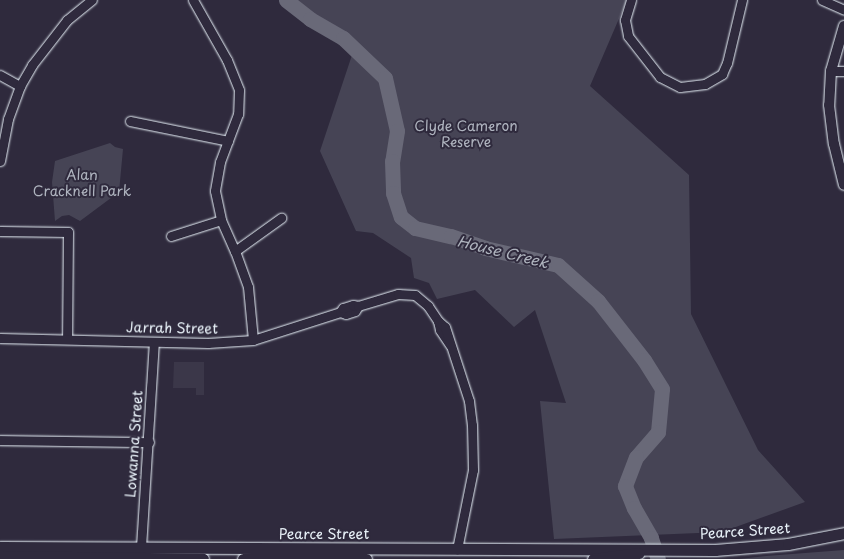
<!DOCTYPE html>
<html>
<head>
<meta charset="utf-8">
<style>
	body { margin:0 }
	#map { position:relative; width:844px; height:559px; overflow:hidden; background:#2f2a3d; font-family:"Playpen Sans",sans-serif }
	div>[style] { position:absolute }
	.built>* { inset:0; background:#3b3749 }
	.green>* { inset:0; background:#464455 }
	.river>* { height:15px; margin:-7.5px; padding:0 7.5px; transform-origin:7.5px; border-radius:7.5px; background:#696978 }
	.roads { filter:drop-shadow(0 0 1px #e8f1f8) drop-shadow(0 0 1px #e8f1f8) }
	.minor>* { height:9px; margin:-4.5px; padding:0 4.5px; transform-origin:4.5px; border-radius:4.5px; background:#2f2a3d }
	.tertiary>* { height:10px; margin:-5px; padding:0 5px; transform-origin:5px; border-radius:5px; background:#2f2a3d }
	.secondary>* { height:11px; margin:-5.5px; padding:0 5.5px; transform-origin:5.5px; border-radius:5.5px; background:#2f2a3d }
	span { translate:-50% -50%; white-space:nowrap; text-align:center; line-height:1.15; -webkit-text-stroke:4px #2f2a3d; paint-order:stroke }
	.park-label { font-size:14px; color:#afb4bf }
	.street-label { font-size:14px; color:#e8f1f8 }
	.water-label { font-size:15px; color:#afb4be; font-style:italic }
</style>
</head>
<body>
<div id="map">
	<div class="built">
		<i style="clip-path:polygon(174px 362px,204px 362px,204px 395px,196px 395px,196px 388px,173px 388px)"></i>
	</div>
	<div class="green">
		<i style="clip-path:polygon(293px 0,627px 0,590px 86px,689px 175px,691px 314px,758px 450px,805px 502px,722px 532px,554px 539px,540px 401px,566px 403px,535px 310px,514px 327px,475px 290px,437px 299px,429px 283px,414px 278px,411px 258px,373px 233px,356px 231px,320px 151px,353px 52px,326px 24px)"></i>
		<i style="clip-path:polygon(110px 143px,115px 147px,123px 149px,119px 192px,80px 221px,69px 215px,62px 216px,55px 221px,52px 182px,55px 161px)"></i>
		<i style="clip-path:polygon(844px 550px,844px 559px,739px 559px,766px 556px)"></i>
	</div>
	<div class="river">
		<i style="left:286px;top:0;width:31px;rotate:38deg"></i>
		<i style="left:310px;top:19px;width:38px;rotate:30deg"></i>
		<i style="left:343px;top:38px;width:58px;rotate:43.6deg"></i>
		<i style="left:385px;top:78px;width:54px;rotate:77.2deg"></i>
		<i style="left:397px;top:131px;width:30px;rotate:99deg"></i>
		<i style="left:392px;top:161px;width:32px;rotate:88deg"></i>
		<i style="left:393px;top:193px;width:25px;rotate:72deg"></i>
		<i style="left:401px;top:217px;width:18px;rotate:38deg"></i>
		<i style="left:415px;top:228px;width:37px;rotate:13deg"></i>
		<i style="left:451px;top:236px;width:36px;rotate:19deg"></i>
		<i style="left:485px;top:248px;width:75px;rotate:13.1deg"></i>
		<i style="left:558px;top:265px;width:54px;rotate:42deg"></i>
		<i style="left:598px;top:301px;width:75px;rotate:52.1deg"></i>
		<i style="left:644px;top:360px;width:34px;rotate:58deg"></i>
		<i style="left:662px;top:389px;width:43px;rotate:95.3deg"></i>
		<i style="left:658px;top:432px;width:33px;rotate:131deg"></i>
		<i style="left:636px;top:457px;width:31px;rotate:111deg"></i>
		<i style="left:625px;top:486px;width:24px;rotate:68deg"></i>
		<i style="left:634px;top:508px;width:34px;rotate:60deg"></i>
		<i style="left:651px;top:538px;width:22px;rotate:72deg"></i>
	</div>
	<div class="roads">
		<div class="minor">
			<i style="left:193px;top:0;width:69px;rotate:60.5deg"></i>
			<i style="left:227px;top:60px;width:32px;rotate:68deg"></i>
			<i style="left:239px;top:90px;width:24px;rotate:92deg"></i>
			<i style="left:238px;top:114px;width:51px;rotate:110.6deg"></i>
			<i style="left:220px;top:162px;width:29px;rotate:100deg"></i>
			<i style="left:215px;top:191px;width:30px;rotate:78deg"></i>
			<i style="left:221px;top:220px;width:34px;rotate:66deg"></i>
			<i style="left:235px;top:251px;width:38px;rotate:70deg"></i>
			<i style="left:248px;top:287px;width:53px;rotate:84.6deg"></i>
			<i style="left:631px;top:0;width:21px;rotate:107deg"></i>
			<i style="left:625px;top:20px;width:16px;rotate:79deg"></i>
			<i style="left:628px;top:36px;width:52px;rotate:52deg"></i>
			<i style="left:660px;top:77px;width:22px;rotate:27deg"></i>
			<i style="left:680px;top:87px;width:25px;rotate:-7deg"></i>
			<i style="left:705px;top:84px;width:20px;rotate:-30deg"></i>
			<i style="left:722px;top:74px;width:12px;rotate:-66deg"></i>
			<i style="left:727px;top:63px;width:65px;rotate:-76.6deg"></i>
			<i style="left:822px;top:0;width:24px;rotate:24deg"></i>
			<i style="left:831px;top:71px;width:13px"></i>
			<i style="left:0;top:75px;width:23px;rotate:29deg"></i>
			<i style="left:130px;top:121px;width:100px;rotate:11.5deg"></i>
			<i style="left:0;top:161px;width:43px;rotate:-79.2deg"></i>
			<i style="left:8px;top:119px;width:35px;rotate:-70deg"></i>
			<i style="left:20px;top:86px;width:24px;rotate:-60deg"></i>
			<i style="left:32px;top:65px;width:57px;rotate:-52.1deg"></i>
			<i style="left:67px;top:20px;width:32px;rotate:-39deg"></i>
			<i style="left:0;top:231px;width:68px;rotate:0.8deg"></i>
			<i style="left:68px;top:232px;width:106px;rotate:90.5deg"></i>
			<i style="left:171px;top:236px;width:52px;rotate:-17.7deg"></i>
			<i style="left:235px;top:251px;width:57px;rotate:-35.7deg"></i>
			<i style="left:340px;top:312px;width:6px;rotate:18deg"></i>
			<i style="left:346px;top:314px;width:9px;rotate:-18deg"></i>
			<i style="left:355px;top:311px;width:6px;rotate:-59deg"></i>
			<i style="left:438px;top:321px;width:9px;rotate:77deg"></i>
			<i style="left:440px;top:330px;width:18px;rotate:56deg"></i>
			<i style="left:0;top:338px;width:208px;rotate:1.4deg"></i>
			<i style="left:208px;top:343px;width:45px;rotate:-3.8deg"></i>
			<i style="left:253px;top:340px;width:91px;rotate:-17.8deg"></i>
			<i style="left:340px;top:312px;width:5px;rotate:-53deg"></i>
			<i style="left:343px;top:308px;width:10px;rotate:-17deg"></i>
			<i style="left:353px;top:305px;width:5px;rotate:11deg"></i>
			<i style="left:358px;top:306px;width:42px;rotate:-16.7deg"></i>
			<i style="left:398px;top:294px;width:17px;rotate:3deg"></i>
			<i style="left:415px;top:295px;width:17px;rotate:40deg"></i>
			<i style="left:428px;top:306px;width:18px;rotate:56deg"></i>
			<i style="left:438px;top:321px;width:9px;rotate:41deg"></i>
			<i style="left:445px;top:327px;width:78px;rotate:72deg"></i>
			<i style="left:469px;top:401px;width:24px;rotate:83deg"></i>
			<i style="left:472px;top:425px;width:45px;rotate:88.7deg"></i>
			<i style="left:473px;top:470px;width:81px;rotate:101.4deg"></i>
			<i style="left:0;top:440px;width:149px;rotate:0.8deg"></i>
			<i style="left:141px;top:547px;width:205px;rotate:-86.4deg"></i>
		</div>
		<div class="tertiary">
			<i style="left:844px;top:26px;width:47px;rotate:106.1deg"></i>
			<i style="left:831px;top:71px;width:34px;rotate:93deg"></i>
			<i style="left:829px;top:105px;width:39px;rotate:83deg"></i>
			<i style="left:834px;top:144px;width:42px;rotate:76.3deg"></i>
		</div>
		<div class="secondary">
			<i style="left:0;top:547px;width:715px;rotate:0.24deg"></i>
			<i style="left:715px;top:550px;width:73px;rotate:-4.7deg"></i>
			<i style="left:788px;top:544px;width:57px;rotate:-11.1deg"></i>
			<i style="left:0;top:556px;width:203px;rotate:0.8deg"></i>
			<i style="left:243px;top:559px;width:123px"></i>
			<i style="left:593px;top:559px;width:46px;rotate:-7.4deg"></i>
		</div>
	</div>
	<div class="park-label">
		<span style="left:466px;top:134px">Clyde Cameron<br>Reserve</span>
		<span style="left:82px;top:183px">Alan<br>Cracknell Park</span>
	</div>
	<div class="street-label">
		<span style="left:172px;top:328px;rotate:1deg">Jarrah Street</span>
		<span style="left:134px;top:444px;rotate:-86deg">Lowanna Street</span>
		<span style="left:745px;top:531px;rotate:-4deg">Pearce Street</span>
		<span style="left:324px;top:534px">Pearce Street</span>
	</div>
	<div class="water-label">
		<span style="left:503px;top:251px;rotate:14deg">House Creek</span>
	</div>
</div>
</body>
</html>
